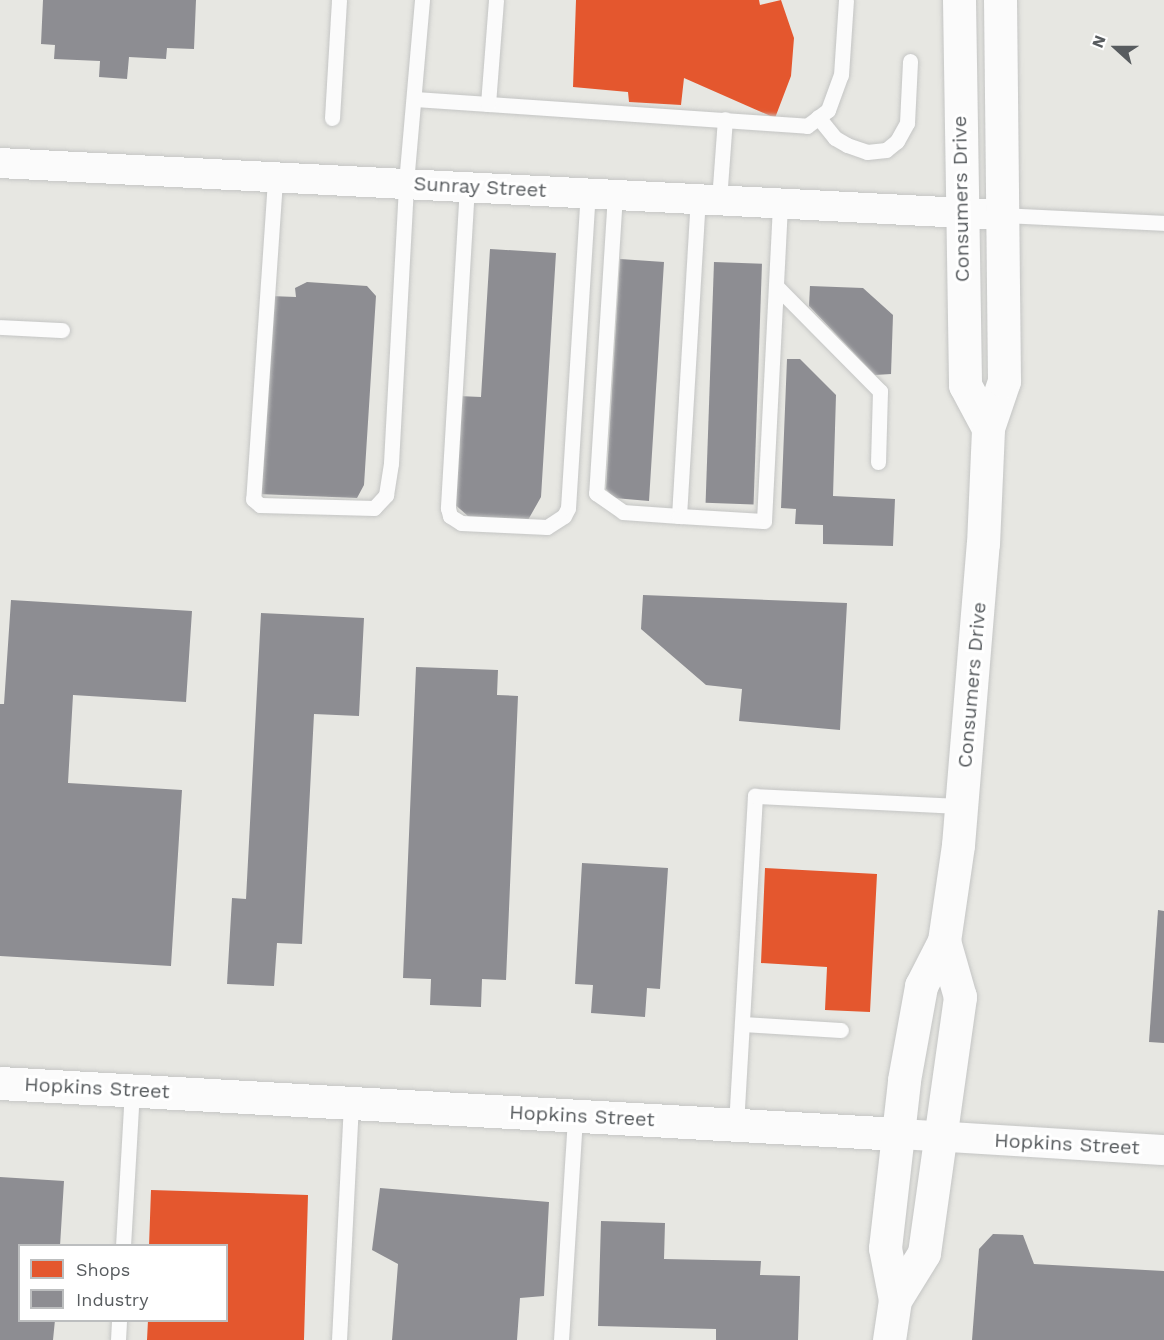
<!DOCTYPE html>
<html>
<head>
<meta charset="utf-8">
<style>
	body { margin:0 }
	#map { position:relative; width:1164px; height:1340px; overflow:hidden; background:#e7e7e2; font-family:"Work Sans",sans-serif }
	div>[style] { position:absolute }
	.shops>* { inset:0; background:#e4572e }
	.industry>* { inset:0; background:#8d8d92; transform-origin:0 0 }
	.roads { filter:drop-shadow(0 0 2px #c4c5c4) drop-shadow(0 0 2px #c4c5c4) }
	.service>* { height:15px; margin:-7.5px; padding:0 7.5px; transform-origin:7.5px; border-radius:7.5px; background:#fbfbfb }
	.minor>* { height:30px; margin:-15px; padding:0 15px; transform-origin:15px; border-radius:15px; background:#fbfbfb }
	.secondary>* { height:33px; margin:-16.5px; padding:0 16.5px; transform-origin:16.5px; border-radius:16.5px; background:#fbfbfb }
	span { translate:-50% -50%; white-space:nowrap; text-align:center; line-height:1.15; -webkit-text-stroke:6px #fff; paint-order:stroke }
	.street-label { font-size:20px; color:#585c5f }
	.legend { position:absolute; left:18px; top:1244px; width:210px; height:78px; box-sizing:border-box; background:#fff; border:2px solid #bcbebf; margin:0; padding:8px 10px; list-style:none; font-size:18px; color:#585c5f }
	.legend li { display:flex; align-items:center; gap:12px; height:30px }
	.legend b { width:30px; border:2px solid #bcbebf }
	.north { position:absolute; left:1086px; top:18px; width:60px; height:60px; -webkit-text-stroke:4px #fff; paint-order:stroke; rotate:291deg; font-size:16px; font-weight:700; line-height:24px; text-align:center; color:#585c5f }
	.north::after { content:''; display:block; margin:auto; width:21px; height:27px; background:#585c5f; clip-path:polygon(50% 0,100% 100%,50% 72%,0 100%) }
</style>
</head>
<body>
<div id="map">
	<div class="shops">
		<i style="clip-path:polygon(576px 0,759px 0,760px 5px,781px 0,794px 38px,791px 76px,775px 118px,684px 78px,681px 105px,629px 102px,628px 92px,573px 87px)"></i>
		<i style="clip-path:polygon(765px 868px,877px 874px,870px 1012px,825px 1010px,827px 967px,761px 963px)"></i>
		<i style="clip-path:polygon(151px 1190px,308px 1195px,304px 1340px,147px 1340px,148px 1320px,226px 1320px,226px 1246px,149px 1246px)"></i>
	</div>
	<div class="industry">
		<i style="clip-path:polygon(43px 0,196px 0,194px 49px,167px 48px,166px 59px,129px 57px,127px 79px,99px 77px,100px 61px,54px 59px,55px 45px,41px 44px)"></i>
		<i style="clip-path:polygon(490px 249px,556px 253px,541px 497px,528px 520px,469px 517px,452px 502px,458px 396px,481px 397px)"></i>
		<i style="clip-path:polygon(620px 259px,664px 262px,649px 501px,614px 498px,606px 489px)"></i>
		<i style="left:714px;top:262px;width:48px;height:241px;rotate:2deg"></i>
		<i style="clip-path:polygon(307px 282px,367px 286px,376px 296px,364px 485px,357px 498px,257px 494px,270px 296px,296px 297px,295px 288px)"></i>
		<i style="clip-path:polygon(810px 286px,863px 288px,893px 315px,891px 374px,875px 375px,809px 306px)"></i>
		<i style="clip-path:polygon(787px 359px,800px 359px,836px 395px,833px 496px,895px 499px,893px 546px,823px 544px,823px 525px,795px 524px,796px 509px,781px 508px)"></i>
		<i style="clip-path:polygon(643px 595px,847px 603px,840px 730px,739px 721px,742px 689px,706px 685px,641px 629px)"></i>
		<i style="clip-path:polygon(11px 600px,192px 611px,186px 702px,73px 695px,68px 783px,182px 790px,171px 966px,0 956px,0 704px,4px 704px)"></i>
		<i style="clip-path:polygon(261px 613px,364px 618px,359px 716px,314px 714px,302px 944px,277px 943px,274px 986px,227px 984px,232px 898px,246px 899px)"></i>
		<i style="clip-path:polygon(416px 667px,498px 670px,497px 695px,518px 696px,506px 980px,482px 979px,481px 1007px,430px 1005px,431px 979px,403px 978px)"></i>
		<i style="clip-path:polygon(582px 863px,668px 868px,660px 989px,647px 988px,645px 1017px,591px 1013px,593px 985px,575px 984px)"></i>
		<i style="clip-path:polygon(1158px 910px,1164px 911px,1164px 1043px,1149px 1042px)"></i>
		<i style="clip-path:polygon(0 1177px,64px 1181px,60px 1246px,20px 1246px,20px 1320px,55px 1320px,53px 1340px,0 1340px)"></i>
		<i style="clip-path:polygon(380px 1188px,549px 1202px,544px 1296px,520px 1298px,517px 1340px,392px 1340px,398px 1264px,372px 1250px)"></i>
		<i style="clip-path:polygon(601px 1221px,665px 1223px,664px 1259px,761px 1261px,760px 1275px,800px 1276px,798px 1340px,716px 1340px,716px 1329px,598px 1326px)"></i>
		<i style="clip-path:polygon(993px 1234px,1023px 1235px,1034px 1264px,1164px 1271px,1164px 1340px,972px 1340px,979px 1249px)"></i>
	</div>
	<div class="roads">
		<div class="service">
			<i style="left:415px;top:99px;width:393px;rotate:3.9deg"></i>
			<i style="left:807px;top:126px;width:26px;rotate:-37deg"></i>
			<i style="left:828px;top:110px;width:37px;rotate:-70deg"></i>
			<i style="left:841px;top:75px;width:75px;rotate:-86.2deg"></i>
			<i style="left:488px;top:104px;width:104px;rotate:-85.6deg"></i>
			<i style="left:818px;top:117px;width:27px;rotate:51deg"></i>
			<i style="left:835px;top:138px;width:14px;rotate:30deg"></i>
			<i style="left:847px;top:145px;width:21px;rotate:19deg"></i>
			<i style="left:867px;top:152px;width:19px;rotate:-6deg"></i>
			<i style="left:886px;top:150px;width:14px;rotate:-39deg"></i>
			<i style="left:897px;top:141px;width:21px;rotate:-61deg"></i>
			<i style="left:907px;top:123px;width:62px;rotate:-87.2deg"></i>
			<i style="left:332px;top:118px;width:118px;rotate:-86.6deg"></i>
			<i style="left:275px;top:180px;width:320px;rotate:93.9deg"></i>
			<i style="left:253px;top:499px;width:9px;rotate:41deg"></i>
			<i style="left:260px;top:505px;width:114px;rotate:1.5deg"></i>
			<i style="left:374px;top:508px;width:18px;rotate:-47deg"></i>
			<i style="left:386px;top:495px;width:32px;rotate:-81deg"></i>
			<i style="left:391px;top:463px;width:280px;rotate:-86.9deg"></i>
			<i style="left:406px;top:183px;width:184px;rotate:-85deg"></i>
			<i style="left:467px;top:186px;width:323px;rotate:93.4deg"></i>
			<i style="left:448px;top:508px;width:8px;rotate:76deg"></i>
			<i style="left:450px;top:516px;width:13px;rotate:32deg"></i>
			<i style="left:461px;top:523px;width:86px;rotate:2.7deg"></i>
			<i style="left:547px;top:527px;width:20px;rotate:-33deg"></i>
			<i style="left:564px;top:516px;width:9px;rotate:-63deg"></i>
			<i style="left:568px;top:508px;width:316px;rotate:-86.4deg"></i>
			<i style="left:615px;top:194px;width:300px;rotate:93.6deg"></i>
			<i style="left:596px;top:493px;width:33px;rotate:35deg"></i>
			<i style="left:623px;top:512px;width:56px;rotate:4.1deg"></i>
			<i style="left:679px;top:516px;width:318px;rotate:-86.6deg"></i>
			<i style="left:719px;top:200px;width:81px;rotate:-85.8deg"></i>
			<i style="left:1002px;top:215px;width:162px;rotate:2.8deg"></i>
			<i style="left:776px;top:286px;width:148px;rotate:45.3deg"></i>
			<i style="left:880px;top:391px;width:71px;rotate:91.6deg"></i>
			<i style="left:0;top:327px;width:62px;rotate:2.8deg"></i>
			<i style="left:679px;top:516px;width:85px;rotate:3.4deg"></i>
			<i style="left:764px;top:521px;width:318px;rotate:-87.1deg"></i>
			<i style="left:742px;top:1024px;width:99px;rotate:3.5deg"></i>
			<i style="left:736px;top:1125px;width:330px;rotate:-86.7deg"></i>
			<i style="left:755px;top:796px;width:207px;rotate:2.8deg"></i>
			<i style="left:123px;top:1246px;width:156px;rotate:-86.7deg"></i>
			<i style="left:118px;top:1340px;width:20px;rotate:-87deg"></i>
			<i style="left:339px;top:1340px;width:237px;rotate:-87.1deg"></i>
			<i style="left:561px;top:1340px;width:224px;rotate:-86.4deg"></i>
		</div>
		<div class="minor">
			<i style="left:0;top:163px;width:1003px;rotate:2.97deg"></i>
			<i style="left:899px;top:1134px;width:265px;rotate:3.5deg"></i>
		</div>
		<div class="secondary">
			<i style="left:959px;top:0;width:385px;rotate:89.1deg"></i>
			<i style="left:965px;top:385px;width:49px;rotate:61.9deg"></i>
			<i style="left:0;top:1083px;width:900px;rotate:3.25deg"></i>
			<i style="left:895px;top:1300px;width:55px;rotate:-58.3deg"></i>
			<i style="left:924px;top:1253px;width:259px;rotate:-82deg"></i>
			<i style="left:960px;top:997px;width:58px;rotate:-105.9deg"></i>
			<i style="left:889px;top:1340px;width:40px;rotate:-81.5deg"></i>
			<i style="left:895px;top:1300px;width:53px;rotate:-100.9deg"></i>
			<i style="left:885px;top:1248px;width:169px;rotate:-83.5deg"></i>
			<i style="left:904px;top:1080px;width:96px;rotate:-79.7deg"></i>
			<i style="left:921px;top:986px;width:51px;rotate:-62.9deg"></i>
			<i style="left:944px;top:941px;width:97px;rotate:-81.7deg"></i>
			<i style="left:958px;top:845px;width:302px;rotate:-85.3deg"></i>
			<i style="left:983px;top:544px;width:116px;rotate:-87.5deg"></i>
			<i style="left:988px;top:428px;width:50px;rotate:-71.2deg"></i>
			<i style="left:1004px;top:381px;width:381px;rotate:-90.6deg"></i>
		</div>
	</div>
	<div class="street-label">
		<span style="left:480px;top:187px;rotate:3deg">Sunray Street</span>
		<span style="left:961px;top:199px;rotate:-91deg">Consumers Drive</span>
		<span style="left:972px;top:685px;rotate:-85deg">Consumers Drive</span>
		<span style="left:97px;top:1088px;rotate:3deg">Hopkins Street</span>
		<span style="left:582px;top:1116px;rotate:3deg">Hopkins Street</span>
		<span style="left:1067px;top:1144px;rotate:3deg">Hopkins Street</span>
	</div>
	<ul class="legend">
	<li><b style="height:16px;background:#e4572e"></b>Shops</li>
	<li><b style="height:16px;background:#8d8d92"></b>Industry</li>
	</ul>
	<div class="north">N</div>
</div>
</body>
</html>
